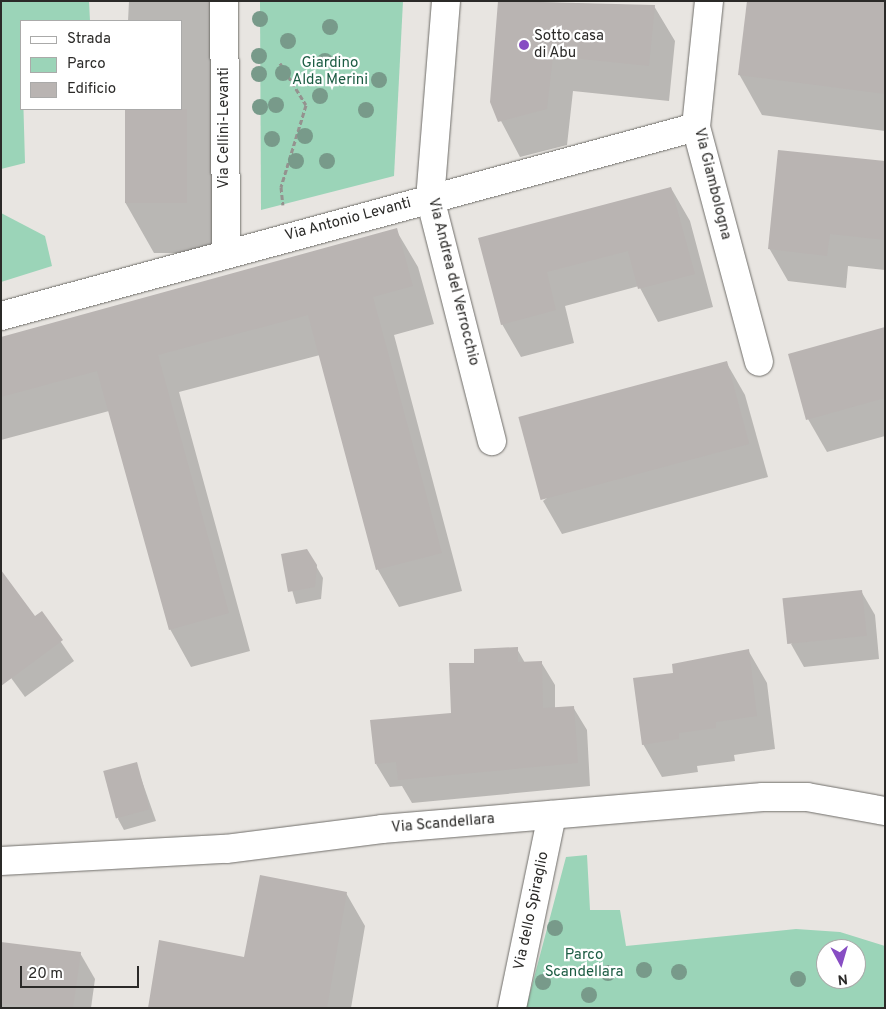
<!DOCTYPE html>
<html>
<head>
<meta charset="utf-8">
<style>
	body { margin:0 }
	#map { position:relative; width:886px; height:1009px; overflow:hidden; background:#e8e5e1; font-family:Overpass,sans-serif }
	div>[style] { position:absolute }
	.green>* { inset:0; background:#9bd4b8 }
	.shadow>* { inset:0; background:#0003 }
	.building>* { inset:0; background:#b9b4b2; transform-origin:0 0 }
	.path>* { height:3px; margin-top:-1.5px; transform-origin:0; background:repeating-linear-gradient(90deg,#94928f 0 5px,transparent 0 7.5px) }
	.roads { filter:drop-shadow(0 0 1px #706e6a) drop-shadow(0 0 1px #706e6a) }
	.street>* { height:28px; margin:-14px; padding:0 14px; transform-origin:14px; border-radius:14px; background:#fff }
	.trees>* { width:16px; height:16px; margin:-8px; border-radius:50%; background:#789a8a }
	.dots>* { width:14px; height:14px; translate:-50% -50%; box-sizing:border-box; border:2px solid #fff; border-radius:50% }
	span { translate:-50% -50%; white-space:nowrap; text-align:center; line-height:1.15; -webkit-text-stroke:4.5px #fff; paint-order:stroke }
	.poi-label { font-size:15px; color:#2b2a28 }
	.left { translate:0 -50%; text-align:left }
	.park-label { font-size:15px; color:#1c5c43 }
	.street-label { font-size:15px; color:#2b2a28 }
	.frame { position:absolute; inset:0; border:2px solid #2b2a28; pointer-events:none }
	.legend { position:absolute; left:20px; top:20px; width:162px; height:90px; box-sizing:border-box; background:#fff; border:1px solid #aaaaa9; margin:0; padding:6px 9px; list-style:none; font-size:15px; color:#2b2a28 }
	.legend li { display:flex; align-items:center; gap:10px; height:25px }
	.legend b { width:25px; border:1px solid #aaaaa9 }
	.north { position:absolute; left:816px; top:939px; width:50px; height:50px; box-sizing:border-box; background:#fff; border:1px solid #aaaaa9; border-radius:50%; rotate:174deg; font-size:14px; font-weight:700; line-height:20px; text-align:center; color:#2b2a28 }
	.north::after { content:''; display:block; margin:auto; width:18px; height:22px; background:#874dc3; clip-path:polygon(50% 0,100% 100%,50% 72%,0 100%) }
	.scale { position:absolute; left:20px; top:966px; width:119px; height:22px; box-sizing:border-box; border:2px solid #2b2a28; border-top:0; padding-left:6px; font-size:15px; line-height:18px; white-space:nowrap; color:#2b2a28; -webkit-text-stroke:4px #fff; paint-order:stroke }
</style>
</head>
<body>
<div id="map">
	<div class="green">
		<i style="clip-path:polygon(1px 1px,89px 1px,90px 21px,21px 21px,25px 163px,1px 169px)"></i>
		<i style="clip-path:polygon(260px 1px,403px 1px,394px 176px,261px 210px)"></i>
		<i style="clip-path:polygon(1px 213px,45px 236px,52px 266px,1px 282px)"></i>
		<i style="clip-path:polygon(evenodd,587px 855px,590px 910px,620px 910px,626px 946px,796px 929px,840px 932px,885px 946px,885px 1008px,526px 1008px,566px 857px,587px 855px,826px 949px,856px 949px,856px 979px,826px 979px,826px 949px)"></i>
	</div>
	<div class="shadow">
		<i style="clip-path:polygon(129px 1px,219px 1px,214px 253px,154px 253px,125px 202px,127px 109px,181px 109px,181px 21px,128px 21px)"></i>
		<i style="clip-path:polygon(499px 1px,654px 6px,675px 41px,669px 101px,573px 91px,567px 145px,520px 157px,491px 102px)"></i>
		<i style="clip-path:polygon(885px 1px,885px 131px,762px 115px,739px 74px)"></i>
		<i style="clip-path:polygon(885px 163px,885px 270px,848px 266px,846px 288px,788px 281px,769px 248px)"></i>
		<i style="clip-path:polygon(671px 188px,690px 221px,713px 307px,658px 322px,639px 286px,565px 306px,574px 343px,521px 357px,502px 324px,479px 239px)"></i>
		<i style="clip-path:polygon(396px 230px,418px 267px,434px 324px,394px 335px,462px 591px,399px 607px,378px 570px,320px 355px,179px 392px,250px 651px,191px 667px,170px 629px,109px 411px,1px 440px,1px 339px)"></i>
		<i style="clip-path:polygon(885px 329px,885px 436px,827px 452px,808px 419px)"></i>
		<i style="clip-path:polygon(726px 362px,745px 395px,768px 477px,562px 534px,543px 501px)"></i>
		<i style="clip-path:polygon(282px 555px,316px 566px,323px 578px,321px 599px,296px 604px)"></i>
		<i style="clip-path:polygon(861px 591px,875px 615px,879px 659px,804px 667px,791px 644px)"></i>
		<i style="clip-path:polygon(41px 613px,74px 661px,25px 697px,6px 671px,34px 617px)"></i>
		<i style="clip-path:polygon(517px 649px,525px 663px,541px 662px,555px 685px,555px 708px,573px 707px,587px 730px,590px 786px,412px 803px,402px 786px,390px 787px,376px 764px,452px 714px,475px 664px)"></i>
		<i style="clip-path:polygon(748px 650px,767px 683px,775px 749px,734px 755px,735px 761px,697px 766px,698px 772px,662px 777px,643px 744px,674px 674px)"></i>
		<i style="clip-path:polygon(136px 764px,156px 821px,124px 830px,118px 819px)"></i>
		<i style="clip-path:polygon(346px 893px,365px 926px,351px 1008px,150px 1008px,245px 958px)"></i>
		<i style="clip-path:polygon(1px 943px,80px 953px,95px 979px,91px 1008px,1px 1008px)"></i>
	</div>
	<div class="building">
		<i style="clip-path:polygon(498px 1px,655px 5px,649px 66px,553px 56px,547px 109px,498px 122px,490px 102px)"></i>
		<i style="clip-path:polygon(747px 1px,885px 1px,885px 94px,738px 75px)"></i>
		<i style="left:125px;top:109px;width:62px;height:94px"></i>
		<i style="clip-path:polygon(778px 150px,885px 161px,885px 240px,830px 234px,827px 256px,768px 249px)"></i>
		<i style="clip-path:polygon(671px 187px,695px 274px,638px 289px,628px 251px,547px 272px,556px 310px,501px 325px,478px 238px)"></i>
		<i style="clip-path:polygon(397px 228px,413px 286px,373px 297px,442px 553px,376px 570px,308px 315px,158px 355px,229px 613px,169px 630px,97px 371px,1px 397px,1px 337px)"></i>
		<i style="clip-path:polygon(885px 327px,885px 398px,806px 420px,788px 354px)"></i>
		<i style="left:727px;top:361px;width:86px;height:216px;rotate:75deg"></i>
		<i style="clip-path:polygon(307px 549px,317px 565px,315px 587px,288px 592px,281px 554px)"></i>
		<i style="clip-path:polygon(1px 570px,35px 616px,42px 611px,63px 640px,1px 686px)"></i>
		<i style="left:862px;top:590px;width:46px;height:80px;rotate:84deg"></i>
		<i style="clip-path:polygon(518px 647px,518px 662px,542px 661px,543px 708px,574px 706px,578px 763px,398px 780px,396px 762px,375px 764px,370px 720px,451px 713px,449px 663px,474px 663px,474px 649px)"></i>
		<i style="clip-path:polygon(749px 649px,757px 716px,716px 722px,716px 728px,679px 733px,679px 739px,642px 745px,633px 678px,673px 673px,672px 664px)"></i>
		<i style="left:137px;top:762px;width:49px;height:35px;rotate:75deg"></i>
		<i style="clip-path:polygon(260px 875px,347px 892px,327px 1008px,148px 1008px,159px 940px,244px 957px)"></i>
		<i style="clip-path:polygon(1px 942px,81px 952px,73px 1008px,1px 1004px)"></i>
	</div>
	<div class="path">
		<i style="left:280px;top:63px;width:49px;rotate:58.2deg"></i>
		<i style="left:306px;top:105px;width:86px;rotate:107deg"></i>
		<i style="left:281px;top:187px;width:18px;rotate:84deg"></i>
	</div>
	<div class="roads">
		<div class="street">
			<i style="left:224px;top:1px;width:253px;rotate:89.5deg"></i>
			<i style="left:446px;top:1px;width:198px;rotate:94.6deg"></i>
			<i style="left:430px;top:198px;width:251px;rotate:75.7deg"></i>
			<i style="left:709px;top:1px;width:127px;rotate:95.9deg"></i>
			<i style="left:696px;top:127px;width:243px;rotate:75deg"></i>
			<i style="left:1px;top:316px;width:720px;rotate:-15.21deg"></i>
			<i style="left:1px;top:861px;width:225px;rotate:-3.1deg"></i>
			<i style="left:226px;top:849px;width:157px;rotate:-7.3deg"></i>
			<i style="left:382px;top:829px;width:382px;rotate:-4.8deg"></i>
			<i style="left:763px;top:797px;width:44px"></i>
			<i style="left:807px;top:797px;width:79px;rotate:10.2deg"></i>
			<i style="left:512px;top:1008px;width:197px;rotate:-78.3deg"></i>
		</div>
	</div>
	<div class="trees">
		<i style="left:260px;top:19px"></i>
		<i style="left:330px;top:27px"></i>
		<i style="left:288px;top:41px"></i>
		<i style="left:259px;top:56px"></i>
		<i style="left:325px;top:61px"></i>
		<i style="left:283px;top:73px"></i>
		<i style="left:259px;top:74px"></i>
		<i style="left:379px;top:80px"></i>
		<i style="left:320px;top:96px"></i>
		<i style="left:276px;top:105px"></i>
		<i style="left:260px;top:107px"></i>
		<i style="left:366px;top:110px"></i>
		<i style="left:305px;top:136px"></i>
		<i style="left:272px;top:139px"></i>
		<i style="left:296px;top:161px"></i>
		<i style="left:327px;top:161px"></i>
		<i style="left:555px;top:928px"></i>
		<i style="left:644px;top:970px"></i>
		<i style="left:679px;top:972px"></i>
		<i style="left:608px;top:973px"></i>
		<i style="left:798px;top:979px"></i>
		<i style="left:543px;top:982px"></i>
		<i style="left:589px;top:995px"></i>
	</div>
	<div class="dots">
		<i style="left:524px;top:45px;background:#874dc3"></i>
	</div>
	<div class="poi-label">
		<span class="left" style="left:534px;top:45px">Sotto casa<br>di Abu</span>
	</div>
	<div class="park-label">
		<span style="left:330px;top:72px">Giardino<br>Alda Merini</span>
		<span style="left:584px;top:964px">Parco<br>Scandellara</span>
	</div>
	<div class="street-label">
		<span style="left:225px;top:128px;rotate:-90deg">Via Cellini-Levanti</span>
		<span style="left:712px;top:184px;rotate:76deg">Via Giambologna</span>
		<span style="left:348px;top:220px;rotate:-15deg">Via Antonio Levanti</span>
		<span style="left:453px;top:282px;rotate:76deg">Via Andrea del Verrocchio</span>
		<span style="left:443px;top:824px;rotate:-5deg">Via Scandellara</span>
		<span style="left:532px;top:911px;rotate:-78deg">Via dello Spiraglio</span>
	</div>
	<div class="frame"></div>
	<ul class="legend">
	<li><b style="height:6px;background:#fff"></b>Strada</li>
	<li><b style="height:14px;background:#9bd4b8"></b>Parco</li>
	<li><b style="height:14px;background:#b9b4b2"></b>Edificio</li>
	</ul>
	<div class="north">N</div>
	<div class="scale">20 m</div>
</div>
</body>
</html>
